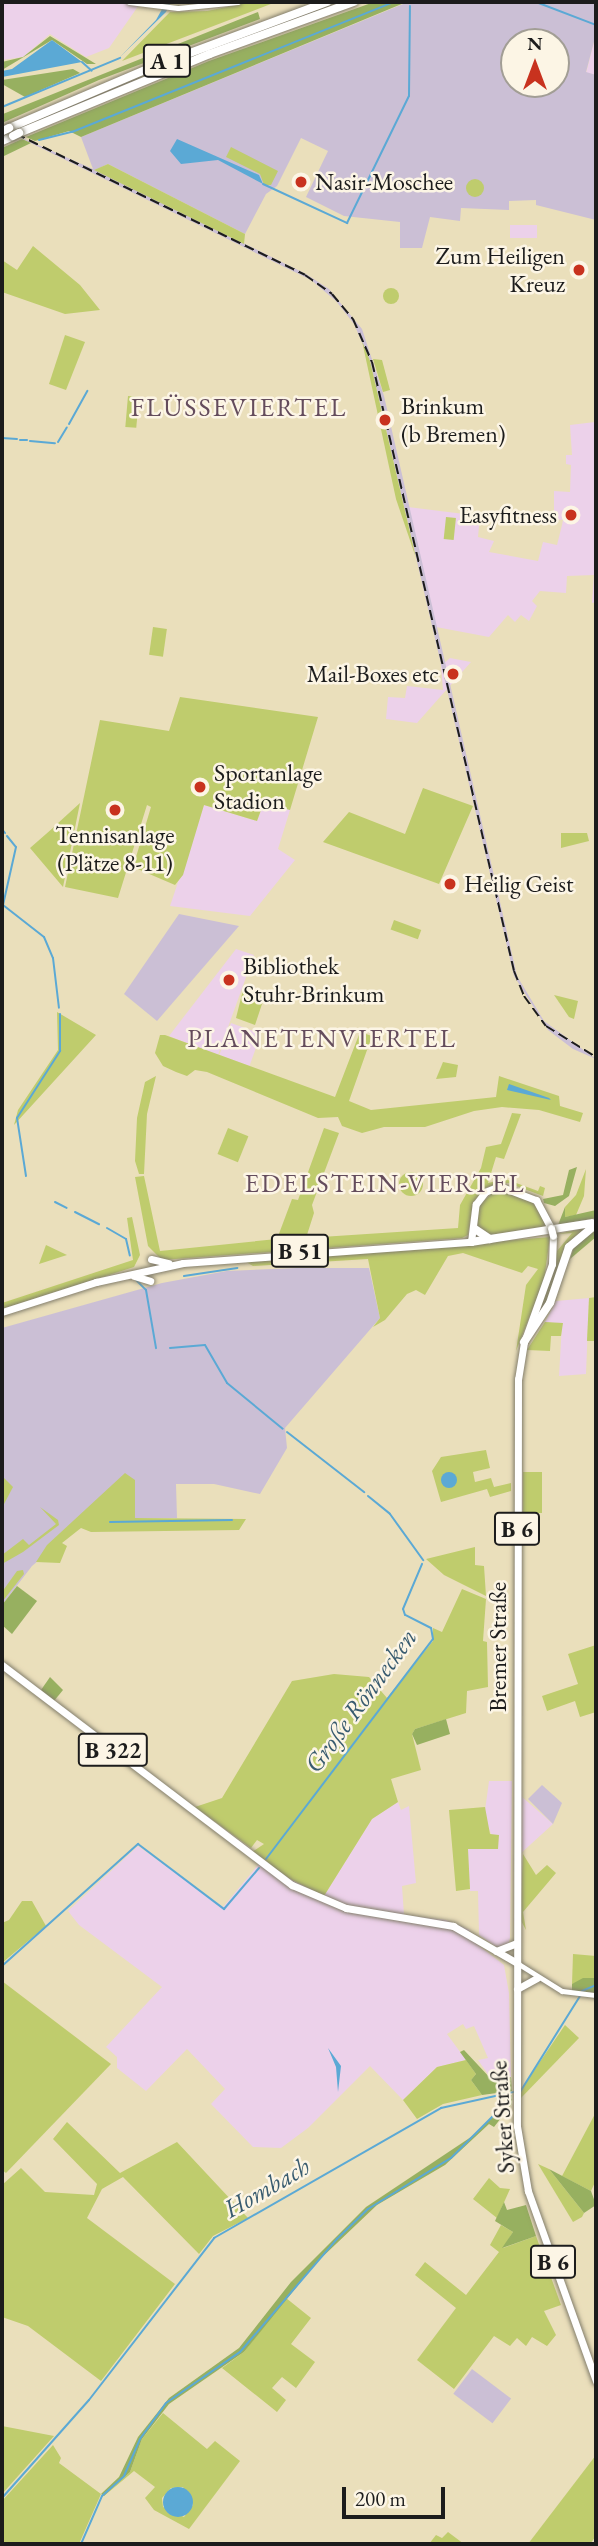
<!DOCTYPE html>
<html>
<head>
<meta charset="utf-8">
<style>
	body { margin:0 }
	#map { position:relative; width:598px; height:2546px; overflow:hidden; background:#eadfbb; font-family:"EB Garamond",serif }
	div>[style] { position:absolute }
	.built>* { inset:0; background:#ecd1ea; transform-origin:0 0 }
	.industrial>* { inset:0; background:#cbbfd5; transform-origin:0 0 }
	.green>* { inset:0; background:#bfcc6d; transform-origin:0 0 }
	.round { border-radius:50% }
	.forest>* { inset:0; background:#97b060 }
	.water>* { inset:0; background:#5ba9d5 }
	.stream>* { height:2px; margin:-1px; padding:0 1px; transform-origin:1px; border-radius:1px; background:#5ba9d5 }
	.roads { filter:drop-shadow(0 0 2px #837e6c) drop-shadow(0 0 2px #837e6c) }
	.secondary>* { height:5px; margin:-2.5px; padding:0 2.5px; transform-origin:2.5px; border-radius:2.5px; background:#fff }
	.primary>* { height:7px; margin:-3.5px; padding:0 3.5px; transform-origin:3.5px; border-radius:3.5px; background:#fff }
	.highway>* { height:8px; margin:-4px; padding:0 4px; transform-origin:4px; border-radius:4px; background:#fff }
	.rail>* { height:2px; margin-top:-1px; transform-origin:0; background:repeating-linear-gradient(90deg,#1c1c1c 0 10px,transparent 0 15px) }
	.bridges { filter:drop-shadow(0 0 2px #837e6c) drop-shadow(0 0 2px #837e6c) }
	.primary-bridge>* { height:7px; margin:-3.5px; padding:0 3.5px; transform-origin:3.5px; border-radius:3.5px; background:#fff }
	.highway-bridge>* { height:8px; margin:-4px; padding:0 4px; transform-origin:4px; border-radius:4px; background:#fff }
	.dots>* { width:19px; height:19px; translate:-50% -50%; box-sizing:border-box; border:4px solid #fcf5e5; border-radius:50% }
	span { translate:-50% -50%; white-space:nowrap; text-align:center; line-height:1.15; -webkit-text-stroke:5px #fcf5e5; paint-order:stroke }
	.shield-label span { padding:2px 5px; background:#fcf5e5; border:2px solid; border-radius:5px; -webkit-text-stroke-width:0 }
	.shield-label { font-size:23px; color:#1c1c1c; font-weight:700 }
	.poi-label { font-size:24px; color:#1c1c1c }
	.left { translate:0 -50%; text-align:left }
	.right { translate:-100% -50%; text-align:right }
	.street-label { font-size:24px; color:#1c1c1c }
	.neighbourhood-label { font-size:26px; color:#644c5c; letter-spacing:2px }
	.water-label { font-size:26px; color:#385b6f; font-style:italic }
	.frame { position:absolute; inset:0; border:4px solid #1c1c1c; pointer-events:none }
	.north { position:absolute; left:500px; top:28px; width:70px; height:70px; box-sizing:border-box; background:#fcf5e5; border:2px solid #a29e95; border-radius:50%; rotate:0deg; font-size:19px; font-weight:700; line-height:28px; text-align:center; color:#1c1c1c }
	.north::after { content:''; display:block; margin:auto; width:24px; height:32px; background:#c8321e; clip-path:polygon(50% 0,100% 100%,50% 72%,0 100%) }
	.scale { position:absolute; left:342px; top:2487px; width:103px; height:32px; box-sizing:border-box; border:4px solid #1c1c1c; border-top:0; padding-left:9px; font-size:21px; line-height:24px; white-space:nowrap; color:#1c1c1c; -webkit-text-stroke:5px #fcf5e5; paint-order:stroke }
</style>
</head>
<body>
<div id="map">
	<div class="built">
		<i style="clip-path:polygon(2px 2px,141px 2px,109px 48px,86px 57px,50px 34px,23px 57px,2px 60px)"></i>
		<i style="clip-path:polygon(596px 34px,596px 75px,586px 73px)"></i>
		<i style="left:537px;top:225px;width:13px;height:27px;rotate:90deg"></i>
		<i style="clip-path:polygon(595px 422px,596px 602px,592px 603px,594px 575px,567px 576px,566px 593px,540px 591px,532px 601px,537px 606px,529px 621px,521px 615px,515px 622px,508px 615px,489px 637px,436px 627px,408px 507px,480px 516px,478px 537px,494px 541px,489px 552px,538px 561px,543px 542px,557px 545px,562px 525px,563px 520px,554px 519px,554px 491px,570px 492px,571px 465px,566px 464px,566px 455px,572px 455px,570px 425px)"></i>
		<i style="clip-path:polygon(450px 658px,471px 662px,417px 723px,386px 719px,388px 697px,405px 698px,407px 686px,443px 690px,441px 666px)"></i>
		<i style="clip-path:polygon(264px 802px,290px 810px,278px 849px,295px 860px,250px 916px,170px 906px,204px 805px,257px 821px)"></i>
		<i style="clip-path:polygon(236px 949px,254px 955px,218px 1055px,169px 1036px)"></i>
		<i style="left:231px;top:1023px;width:32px;height:34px;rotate:20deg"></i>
		<i style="clip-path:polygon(589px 1298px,586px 1374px,559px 1376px,562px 1324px,545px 1322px,556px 1301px)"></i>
		<i style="clip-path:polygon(489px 1781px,512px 1781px,510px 1938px,508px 1945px,498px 1948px,479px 1935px,478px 1891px,470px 1891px,467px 1849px,498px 1849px,484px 1818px)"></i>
		<i style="clip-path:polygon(521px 1796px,553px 1824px,519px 1855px)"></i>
		<i style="clip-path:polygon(398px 1802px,401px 1810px,409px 1806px,416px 1883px,402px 1886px,404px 1915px,446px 1920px,470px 1930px,465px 1935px,504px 1965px,509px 1993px,511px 2077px,492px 2080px,478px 2060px,488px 2058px,474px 2026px,466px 2029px,463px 2024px,447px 2034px,466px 2060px,437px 2067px,403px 2100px,370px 2066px,308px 2128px,281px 2148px,253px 2147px,211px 2104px,225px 2089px,187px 2049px,146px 2091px,117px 2068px,117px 2057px,106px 2047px,162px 1987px,79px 1925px,68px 1911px,138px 1846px,223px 1907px,263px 1859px,324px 1896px,372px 1819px)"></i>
	</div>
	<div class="industrial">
		<i style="clip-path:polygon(evenodd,408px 2px,596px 2px,596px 34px,586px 72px,596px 75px,596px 220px,536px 205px,536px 200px,509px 201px,509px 210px,461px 208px,460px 221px,430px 217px,422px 248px,400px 248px,400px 222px,344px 216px,306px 197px,328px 151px,301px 138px,277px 186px,266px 194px,245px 234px,108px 164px,95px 170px,306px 274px,329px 289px,362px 329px,384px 396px,517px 976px,544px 1021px,596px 1059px,573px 1049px,548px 1030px,514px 976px,370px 361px,354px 324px,336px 301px,311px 280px,2px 129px,93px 169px,81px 137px,408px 2px,514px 42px,556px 42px,556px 84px,514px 84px,514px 42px)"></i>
		<i style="clip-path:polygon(179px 914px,239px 926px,157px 1021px,124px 994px)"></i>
		<i style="clip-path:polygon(297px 1268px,369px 1268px,380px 1318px,285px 1428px,287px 1448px,260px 1494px,214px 1484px,176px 1484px,177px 1518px,134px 1518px,135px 1480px,32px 1566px,2px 1605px,2px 1328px,162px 1283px,227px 1271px)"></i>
		<i style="clip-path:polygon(542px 1785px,562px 1803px,553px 1824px,528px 1799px)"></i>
		<i style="left:472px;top:2369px;width:49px;height:31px;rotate:37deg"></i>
	</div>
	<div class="green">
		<i style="clip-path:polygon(251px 2px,276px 2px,122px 61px,170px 12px,207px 11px)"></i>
		<i style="clip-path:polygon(231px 147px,278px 171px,271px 185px,264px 185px,260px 174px,226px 157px)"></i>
		<i style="clip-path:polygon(108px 164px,245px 234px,244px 244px,94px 170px)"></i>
		<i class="round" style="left:466px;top:179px;width:18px;height:18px"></i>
		<i style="clip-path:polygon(33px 246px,80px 285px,100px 310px,65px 314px,2px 292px,2px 260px,17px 270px)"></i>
		<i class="round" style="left:383px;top:288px;width:16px;height:16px"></i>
		<i style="clip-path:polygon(65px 335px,85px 342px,66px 390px,49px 384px)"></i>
		<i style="clip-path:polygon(362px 341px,370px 361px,416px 558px,396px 499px)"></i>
		<i style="clip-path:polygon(373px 359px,382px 360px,390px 390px,383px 392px)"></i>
		<i style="left:128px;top:396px;width:11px;height:31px;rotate:5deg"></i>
		<i style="left:446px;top:517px;width:10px;height:22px;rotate:6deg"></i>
		<i style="left:153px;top:627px;width:14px;height:28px;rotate:8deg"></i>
		<i style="clip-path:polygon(180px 697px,318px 717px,290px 810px,264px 802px,257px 821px,204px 805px,183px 875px,175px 885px,133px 867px,151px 807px,147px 805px,118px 898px,65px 887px,100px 720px,169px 731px)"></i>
		<i style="clip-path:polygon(423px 788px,473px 806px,439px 884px,323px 842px,349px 812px,405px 834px)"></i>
		<i style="clip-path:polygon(80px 803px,63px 887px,30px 848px,54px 827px,61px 833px,65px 830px,57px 824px)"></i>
		<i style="clip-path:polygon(561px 833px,587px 833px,589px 841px,561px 848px)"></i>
		<i style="left:394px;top:920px;width:29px;height:10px;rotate:20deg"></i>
		<i style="clip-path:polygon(244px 986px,265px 995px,255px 1025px,236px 1018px)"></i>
		<i style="clip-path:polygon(554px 995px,578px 1001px,574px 1019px,569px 1017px)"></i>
		<i style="clip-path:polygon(57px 1012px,96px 1035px,14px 1125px,18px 1110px,58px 1050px)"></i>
		<i style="clip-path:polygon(360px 1032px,372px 1036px,349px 1101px,371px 1110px,496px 1097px,499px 1076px,559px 1096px,560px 1106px,583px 1113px,580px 1122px,539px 1110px,502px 1107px,474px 1111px,425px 1127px,384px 1127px,362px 1133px,342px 1126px,338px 1117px,318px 1118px,207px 1072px,195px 1070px,187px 1076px,176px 1072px,163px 1066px,155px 1053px,160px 1035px,165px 1035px,335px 1097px)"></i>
		<i style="clip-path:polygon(443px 1062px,458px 1065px,456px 1077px,436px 1079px)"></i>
		<i style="clip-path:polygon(156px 1076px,147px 1114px,144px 1174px,139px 1174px,135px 1161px,137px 1118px,145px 1082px)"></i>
		<i style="clip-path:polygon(512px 1113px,521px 1114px,504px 1159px,496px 1157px,488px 1183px,505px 1179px,538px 1191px,540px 1186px,545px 1188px,543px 1196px,508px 1183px,487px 1187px,473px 1202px,468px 1235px,462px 1238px,162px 1260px,148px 1246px,135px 1177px,144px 1176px,160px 1251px,277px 1239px,292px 1199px,298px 1200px,324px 1128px,339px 1133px,312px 1205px,314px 1213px,306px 1238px,458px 1228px,460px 1205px,481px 1168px,486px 1147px,501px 1144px)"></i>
		<i style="left:228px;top:1128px;width:22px;height:28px;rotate:22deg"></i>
		<i style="clip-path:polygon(586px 1169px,584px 1196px,576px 1215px,565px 1217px,565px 1207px,576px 1195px)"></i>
		<i class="round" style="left:399px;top:1172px;width:24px;height:24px"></i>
		<i style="clip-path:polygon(497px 1189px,527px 1197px,541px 1212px,548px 1228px,488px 1235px,477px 1228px,478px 1206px)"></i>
		<i style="clip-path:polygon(132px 1217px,140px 1255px,134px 1267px,2px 1309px,2px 1303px,133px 1260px,127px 1218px)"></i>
		<i style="clip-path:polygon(586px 1228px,570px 1242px,555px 1289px,530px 1330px,557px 1251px,572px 1233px,558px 1234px)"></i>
		<i style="clip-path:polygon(550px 1237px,544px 1280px,516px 1351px,526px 1285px,538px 1269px,528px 1266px,522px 1273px,463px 1253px,448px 1256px,425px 1295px,416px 1290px,407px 1294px,385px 1320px,373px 1327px,380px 1318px,368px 1259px,253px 1266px,246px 1262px)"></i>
		<i style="clip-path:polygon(46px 1245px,67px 1255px,39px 1264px)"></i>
		<i style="clip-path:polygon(596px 1297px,596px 1341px,587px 1341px,589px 1298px)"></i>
		<i style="clip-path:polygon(545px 1322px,563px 1323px,561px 1336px,551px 1336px,550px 1351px,527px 1350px)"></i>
		<i style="clip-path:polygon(486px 1450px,490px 1468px,473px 1472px,475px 1482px,491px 1478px,494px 1487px,511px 1483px,511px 1491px,490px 1497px,487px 1489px,441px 1502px,432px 1471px,441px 1457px)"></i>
		<i style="left:523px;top:1472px;width:19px;height:41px"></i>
		<i style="clip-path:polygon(125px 1473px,135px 1480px,135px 1518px,246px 1519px,239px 1530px,91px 1532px,81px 1528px,62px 1543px,67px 1546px,60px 1563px,36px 1562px,47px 1545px)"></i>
		<i style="clip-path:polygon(2px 1476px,13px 1487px,3px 1506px,2px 1505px)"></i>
		<i style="clip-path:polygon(40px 1507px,58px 1520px,59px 1525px,23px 1552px,2px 1564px,2px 1555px,23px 1539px,29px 1545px,56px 1524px)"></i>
		<i style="clip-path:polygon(475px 1547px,475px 1565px,484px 1566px,486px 1596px,444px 1575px,426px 1559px)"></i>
		<i style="clip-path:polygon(23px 1570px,24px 1574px,2px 1602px,2px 1592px,17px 1571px)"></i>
		<i style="clip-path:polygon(462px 1589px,486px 1599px,483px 1641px,487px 1642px,488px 1687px,467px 1691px,466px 1713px,415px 1729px,412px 1734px,421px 1770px,391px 1779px,398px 1802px,372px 1819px,324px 1896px,290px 1879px,252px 1852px,264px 1844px,257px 1840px,251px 1848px,195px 1807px,222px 1798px,292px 1681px,334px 1674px,369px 1677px,387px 1698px,433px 1641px,433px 1628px,442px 1632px)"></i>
		<i style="clip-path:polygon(596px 1645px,596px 1712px,580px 1717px,575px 1701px,547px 1711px,542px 1696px,578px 1684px,568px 1654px)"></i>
		<i style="clip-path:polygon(485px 1807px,490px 1834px,499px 1835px,498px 1849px,468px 1849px,470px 1889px,456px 1891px,449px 1810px)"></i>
		<i style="clip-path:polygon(523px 1854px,536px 1875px,547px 1865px,556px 1873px,523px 1912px,526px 1930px,520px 1919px)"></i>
		<i style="clip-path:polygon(22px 1901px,32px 1901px,46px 1926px,2px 1963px,2px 1923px,9px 1920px)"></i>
		<i style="clip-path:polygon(573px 1954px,596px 1956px,596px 1978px,572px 1984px)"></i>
		<i style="clip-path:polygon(2px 1981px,111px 2064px,6px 2173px,2px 2170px)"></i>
		<i style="clip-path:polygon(565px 2025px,579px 2038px,520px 2099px,520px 2091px)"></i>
		<i style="clip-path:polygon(466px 2060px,476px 2074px,471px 2080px,482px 2095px,443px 2104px,417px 2119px,403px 2100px,437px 2067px)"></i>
		<i style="clip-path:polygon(596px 2112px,596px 2180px,591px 2191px,562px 2176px)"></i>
		<i style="clip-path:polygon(67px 2122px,120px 2173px,177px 2142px,248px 2218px,213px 2236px,199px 2254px,123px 2177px,102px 2189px,87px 2218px,175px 2284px,101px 2381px,28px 2326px,2px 2317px,2px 2185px,21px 2168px,45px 2192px,94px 2195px,97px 2184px,53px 2139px)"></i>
		<i style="clip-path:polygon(538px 2164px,549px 2169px,584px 2213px,582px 2217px,573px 2222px)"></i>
		<i style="clip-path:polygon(489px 2178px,500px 2188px,510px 2189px,497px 2218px,473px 2199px)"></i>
		<i style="clip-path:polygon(501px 2225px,513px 2232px,503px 2248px,536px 2236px,561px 2305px,544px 2311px,556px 2335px,547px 2346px,532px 2337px,526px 2346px,517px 2338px,510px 2346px,494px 2336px,454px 2389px,417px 2360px,456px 2308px,415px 2275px,425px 2262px,466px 2295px,499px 2252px,490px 2245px)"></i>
		<i style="clip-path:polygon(286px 2298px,311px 2318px,291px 2344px,315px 2362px,296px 2388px,282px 2377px,272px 2388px,286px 2400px,277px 2412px,222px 2368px,244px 2352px)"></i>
		<i style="clip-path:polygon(evenodd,163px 2413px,207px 2449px,215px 2441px,240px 2461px,189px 2529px,154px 2510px,145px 2498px,155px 2487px,134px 2471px,104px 2496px,130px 2472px,142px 2439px,163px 2413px,183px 2487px,193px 2505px,184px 2517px,163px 2507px,162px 2498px,171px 2488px,183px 2487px)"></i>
		<i style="clip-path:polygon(2px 2426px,54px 2436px,2px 2494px)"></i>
		<i style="clip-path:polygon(53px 2445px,61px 2458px,59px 2463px,101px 2494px,79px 2544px,2px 2544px,2px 2501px)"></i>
		<i style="clip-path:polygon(596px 2455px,596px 2536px,590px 2544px,528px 2544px)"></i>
		<i style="clip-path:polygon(448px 2532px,464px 2544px,429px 2544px,436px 2535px,442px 2538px)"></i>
	</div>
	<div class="forest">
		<i style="clip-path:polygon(374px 2px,404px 3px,81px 137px,69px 131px,35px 141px,26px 137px,209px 61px)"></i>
		<i style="clip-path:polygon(258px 12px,260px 19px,99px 80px,2px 123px,3px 114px)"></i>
		<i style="clip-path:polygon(50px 36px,96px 64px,87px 64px,52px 40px,2px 70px,2px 62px,23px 57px)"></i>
		<i style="clip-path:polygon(73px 69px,80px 73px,25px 97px,2px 84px,2px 80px)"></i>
		<i style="clip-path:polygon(22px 139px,31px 143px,2px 157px,2px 148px)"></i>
		<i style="clip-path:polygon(577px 1167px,569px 1196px,555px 1206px,544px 1203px,543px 1199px,563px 1195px,569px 1170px)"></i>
		<i style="clip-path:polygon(565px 1207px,565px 1217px,596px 1210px,596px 1218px,558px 1225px)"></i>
		<i style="clip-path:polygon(596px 1228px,596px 1237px,570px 1259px,576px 1241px)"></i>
		<i style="clip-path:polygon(17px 1586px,37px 1601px,12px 1634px,2px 1625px,2px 1605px)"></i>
		<i style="clip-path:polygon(50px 1677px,63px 1690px,54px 1701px,41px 1690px)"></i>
		<i style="clip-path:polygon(446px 1719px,450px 1734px,417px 1745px,412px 1734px,415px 1729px)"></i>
		<i style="clip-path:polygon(583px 1978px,596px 1978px,596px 1993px,572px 1991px,572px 1984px)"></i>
		<i style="clip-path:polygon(464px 2050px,492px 2080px,511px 2077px,512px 2091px,482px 2095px,471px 2080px,476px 2074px,460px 2052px)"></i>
		<i style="clip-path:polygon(512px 2095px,512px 2104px,494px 2127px,489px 2124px,445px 2165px,377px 2205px,316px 2263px,244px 2352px,169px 2404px,142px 2439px,130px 2472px,104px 2496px,101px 2494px,119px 2477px,138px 2437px,169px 2398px,239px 2348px,291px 2282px,366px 2207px,477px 2133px,506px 2101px,504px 2096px)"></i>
		<i style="clip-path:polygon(549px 2169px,591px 2191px,596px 2205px,584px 2213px)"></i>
		<i style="clip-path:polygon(504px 2202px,507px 2210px,526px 2205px,536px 2236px,502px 2248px,513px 2232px,495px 2221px)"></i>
	</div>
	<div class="water">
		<i style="clip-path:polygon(166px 2px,171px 2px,166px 12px,119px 58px,156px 20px)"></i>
		<i style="clip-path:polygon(52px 40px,82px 62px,2px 77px,2px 71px,12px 69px)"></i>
		<i style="clip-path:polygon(177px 139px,259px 175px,263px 184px,218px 160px,181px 164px,170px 151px)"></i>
		<i style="clip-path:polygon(509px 1084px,549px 1098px,551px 1100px,507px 1090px)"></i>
		<i class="round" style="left:441px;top:1472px;width:16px;height:16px"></i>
		<i style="clip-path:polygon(328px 2048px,341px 2066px,338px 2092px,336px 2067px)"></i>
		<i class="round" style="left:163px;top:2487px;width:30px;height:30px"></i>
	</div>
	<div class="stream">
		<i style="left:536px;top:2px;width:64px;rotate:21deg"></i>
		<i style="left:82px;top:62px;width:13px;rotate:42deg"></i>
		<i style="left:2px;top:107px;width:128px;rotate:-22.6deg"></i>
		<i style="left:39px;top:140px;width:34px;rotate:-14deg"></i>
		<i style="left:72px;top:132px;width:346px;rotate:-22deg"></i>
		<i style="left:263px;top:184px;width:93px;rotate:24.9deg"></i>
		<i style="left:347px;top:223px;width:141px;rotate:-64deg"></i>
		<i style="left:409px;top:96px;width:90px;rotate:-89.4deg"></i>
		<i style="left:69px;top:424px;width:38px;rotate:-61deg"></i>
		<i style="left:2px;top:438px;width:15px;rotate:4deg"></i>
		<i style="left:20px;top:440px;width:7px"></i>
		<i style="left:30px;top:441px;width:25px;rotate:5deg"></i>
		<i style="left:58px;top:442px;width:17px;rotate:-59deg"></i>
		<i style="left:2px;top:829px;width:5px;rotate:53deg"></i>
		<i style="left:7px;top:836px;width:14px;rotate:51deg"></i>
		<i style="left:16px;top:847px;width:59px;rotate:102.6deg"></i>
		<i style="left:3px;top:905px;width:52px;rotate:38deg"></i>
		<i style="left:44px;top:937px;width:23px;rotate:67deg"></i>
		<i style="left:53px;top:958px;width:50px;rotate:83.2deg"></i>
		<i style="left:26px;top:1176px;width:59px;rotate:-98.8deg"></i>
		<i style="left:17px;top:1118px;width:80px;rotate:-57.3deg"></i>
		<i style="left:60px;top:1051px;width:37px;rotate:-90deg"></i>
		<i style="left:55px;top:1202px;width:13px;rotate:27deg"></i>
		<i style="left:75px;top:1212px;width:27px;rotate:27deg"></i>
		<i style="left:107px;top:1228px;width:22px;rotate:30deg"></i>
		<i style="left:126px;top:1239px;width:17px;rotate:77deg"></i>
		<i style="left:184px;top:1276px;width:54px;rotate:-8.6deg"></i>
		<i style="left:136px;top:1280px;width:14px;rotate:45deg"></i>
		<i style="left:146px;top:1290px;width:59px;rotate:80.2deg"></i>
		<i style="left:170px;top:1348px;width:35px;rotate:-5deg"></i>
		<i style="left:205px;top:1345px;width:44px;rotate:59.9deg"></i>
		<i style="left:227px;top:1383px;width:72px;rotate:39.4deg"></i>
		<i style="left:287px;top:1432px;width:98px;rotate:37.9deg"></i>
		<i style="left:368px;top:1496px;width:28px;rotate:39deg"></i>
		<i style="left:390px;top:1514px;width:57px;rotate:54.3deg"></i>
		<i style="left:110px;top:1522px;width:122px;rotate:-0.9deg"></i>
		<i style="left:266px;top:1859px;width:276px;rotate:-52.8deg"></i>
		<i style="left:433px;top:1639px;width:11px;rotate:-100deg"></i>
		<i style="left:431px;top:1628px;width:29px;rotate:-153deg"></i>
		<i style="left:405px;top:1615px;width:6px;rotate:-108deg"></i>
		<i style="left:403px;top:1609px;width:49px;rotate:-67.1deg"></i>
		<i style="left:2px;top:1966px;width:183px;rotate:-41.9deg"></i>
		<i style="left:138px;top:1844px;width:108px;rotate:37.1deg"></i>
		<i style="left:224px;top:1909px;width:54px;rotate:-49.5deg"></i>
		<i style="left:582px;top:1991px;width:15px;rotate:-23deg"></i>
		<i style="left:520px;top:2092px;width:113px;rotate:-58deg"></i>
		<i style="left:2px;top:2498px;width:131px;rotate:-48.4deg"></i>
		<i style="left:89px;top:2400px;width:205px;rotate:-52.3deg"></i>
		<i style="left:214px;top:2238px;width:262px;rotate:-29.8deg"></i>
		<i style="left:441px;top:2108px;width:75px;rotate:-12.4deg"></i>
		<i style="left:81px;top:2544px;width:52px;rotate:-66.4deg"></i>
		<i style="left:102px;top:2496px;width:30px;rotate:-42deg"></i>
		<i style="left:124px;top:2476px;width:40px;rotate:-66.6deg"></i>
		<i style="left:140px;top:2439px;width:44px;rotate:-54.2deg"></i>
		<i style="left:166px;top:2403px;width:90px;rotate:-34.6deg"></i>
		<i style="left:240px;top:2352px;width:149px;rotate:-49.4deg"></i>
		<i style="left:337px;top:2239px;width:43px;rotate:-44.1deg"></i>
		<i style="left:368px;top:2209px;width:97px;rotate:-31.6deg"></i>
		<i style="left:451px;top:2158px;width:81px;rotate:-45deg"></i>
		<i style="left:508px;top:2101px;width:8px;rotate:-90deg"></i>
	</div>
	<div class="roads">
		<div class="secondary">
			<i style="left:129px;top:2px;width:49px;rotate:7deg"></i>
			<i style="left:178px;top:8px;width:60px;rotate:-5.7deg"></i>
			<i style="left:517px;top:1963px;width:53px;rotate:31.9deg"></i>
			<i style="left:562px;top:1991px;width:34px;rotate:7deg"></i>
		</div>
		<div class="primary">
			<i style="left:553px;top:1236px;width:28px;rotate:92deg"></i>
			<i style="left:552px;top:1264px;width:83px;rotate:109.7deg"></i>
			<i style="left:524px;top:1342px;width:37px;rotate:99deg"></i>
			<i style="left:518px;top:1379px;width:747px;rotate:90.08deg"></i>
			<i style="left:517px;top:2126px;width:66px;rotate:80.4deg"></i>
			<i style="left:528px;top:2191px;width:202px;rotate:70.3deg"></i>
			<i style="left:471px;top:1242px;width:38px;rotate:-83deg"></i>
			<i style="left:476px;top:1204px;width:15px;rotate:-53deg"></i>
			<i style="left:485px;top:1192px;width:15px;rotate:-23deg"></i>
			<i style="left:499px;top:1186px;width:40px;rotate:21deg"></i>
			<i style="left:536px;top:1200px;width:32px;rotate:62deg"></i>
			<i style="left:151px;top:1259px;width:18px;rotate:13deg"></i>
			<i style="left:134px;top:1276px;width:17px;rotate:17deg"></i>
			<i style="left:2px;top:1312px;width:99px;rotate:-17.7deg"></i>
			<i style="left:96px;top:1282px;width:89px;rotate:-12.3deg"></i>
			<i style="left:183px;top:1263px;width:289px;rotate:-4.2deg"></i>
			<i style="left:2px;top:1665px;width:364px;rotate:37.2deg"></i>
			<i style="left:292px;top:1885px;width:59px;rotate:23.1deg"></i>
			<i style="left:346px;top:1908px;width:109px;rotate:9.5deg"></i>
			<i style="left:453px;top:1926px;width:74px;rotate:30deg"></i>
			<i style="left:496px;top:1951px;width:22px;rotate:-21deg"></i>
			<i style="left:517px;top:1989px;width:23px;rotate:-29deg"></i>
		</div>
		<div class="highway">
			<i style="left:9px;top:128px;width:155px;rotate:-23.1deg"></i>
			<i style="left:152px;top:67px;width:187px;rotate:-20.4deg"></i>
			<i style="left:19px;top:133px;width:207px;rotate:-22.5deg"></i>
			<i style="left:210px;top:54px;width:153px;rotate:-19.9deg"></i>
			<i style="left:2px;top:141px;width:12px;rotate:-24deg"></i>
			<i style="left:475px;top:1229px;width:18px;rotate:34deg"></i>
			<i style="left:471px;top:1242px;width:122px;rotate:-8.9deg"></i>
			<i style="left:524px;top:1342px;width:47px;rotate:-56.3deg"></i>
			<i style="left:550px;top:1303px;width:59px;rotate:-71.3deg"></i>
			<i style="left:569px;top:1247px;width:35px;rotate:-40deg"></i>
		</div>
	</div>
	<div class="rail">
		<i style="left:2px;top:127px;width:337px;rotate:26deg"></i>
		<i style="left:305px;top:275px;width:33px;rotate:35deg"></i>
		<i style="left:332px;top:294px;width:33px;rotate:50deg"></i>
		<i style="left:353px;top:319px;width:47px;rotate:66.2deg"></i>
		<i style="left:372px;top:362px;width:625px;rotate:76.87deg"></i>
		<i style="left:514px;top:971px;width:27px;rotate:68deg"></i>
		<i style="left:524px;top:996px;width:37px;rotate:54deg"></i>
		<i style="left:546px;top:1026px;width:59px;rotate:31.8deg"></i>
	</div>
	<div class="bridges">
		<div class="primary-bridge">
			<i style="left:551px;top:1228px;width:8px;rotate:76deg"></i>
		</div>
		<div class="highway-bridge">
			<i style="left:3px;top:131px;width:7px;rotate:-27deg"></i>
			<i style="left:13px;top:136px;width:7px;rotate:-27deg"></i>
		</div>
	</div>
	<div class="dots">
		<i style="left:301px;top:182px;background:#c8321e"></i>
		<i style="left:579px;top:270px;background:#c8321e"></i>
		<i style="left:385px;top:420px;background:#c8321e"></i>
		<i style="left:571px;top:515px;background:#c8321e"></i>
		<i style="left:453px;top:674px;background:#c8321e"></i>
		<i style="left:200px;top:787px;background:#c8321e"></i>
		<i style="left:115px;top:810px;background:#c8321e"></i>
		<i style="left:450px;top:884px;background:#c8321e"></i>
		<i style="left:229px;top:980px;background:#c8321e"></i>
	</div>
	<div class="shield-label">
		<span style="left:167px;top:61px">A 1</span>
		<span style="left:300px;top:1251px">B 51</span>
		<span style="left:517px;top:1529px">B 6</span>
		<span style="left:113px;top:1750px">B 322</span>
		<span style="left:553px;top:2262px">B 6</span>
	</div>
	<div class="poi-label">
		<span class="left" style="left:315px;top:182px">Nasir-Moschee</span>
		<span class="right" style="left:565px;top:270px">Zum Heiligen<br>Kreuz</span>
		<span class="left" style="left:401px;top:420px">Brinkum<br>(b Bremen)</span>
		<span class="right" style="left:557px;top:515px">Easyfitness</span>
		<span class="right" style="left:439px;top:674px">Mail-Boxes etc</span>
		<span class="left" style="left:214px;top:787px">Sportanlage<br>Stadion</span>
		<span style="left:115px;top:849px">Tennisanlage<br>(Plätze 8-11)</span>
		<span class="left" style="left:464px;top:884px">Heilig Geist</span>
		<span class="left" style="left:243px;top:980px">Bibliothek<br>Stuhr-Brinkum</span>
	</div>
	<div class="street-label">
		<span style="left:498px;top:1647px;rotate:-90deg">Bremer Straße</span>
		<span style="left:502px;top:2117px;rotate:-94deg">Syker Straße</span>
	</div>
	<div class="neighbourhood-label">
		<span style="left:239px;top:408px">FLÜSSEVIERTEL</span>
		<span style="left:322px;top:1039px">PLANETENVIERTEL</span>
		<span style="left:385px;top:1184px">EDELSTEIN-VIERTEL</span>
	</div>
	<div class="water-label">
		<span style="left:361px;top:1701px;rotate:-54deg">Große Rönnecken</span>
		<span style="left:267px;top:2188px;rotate:-30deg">Hombach</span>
	</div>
	<div class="frame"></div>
	<div class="north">N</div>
	<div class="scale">200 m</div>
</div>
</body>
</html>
